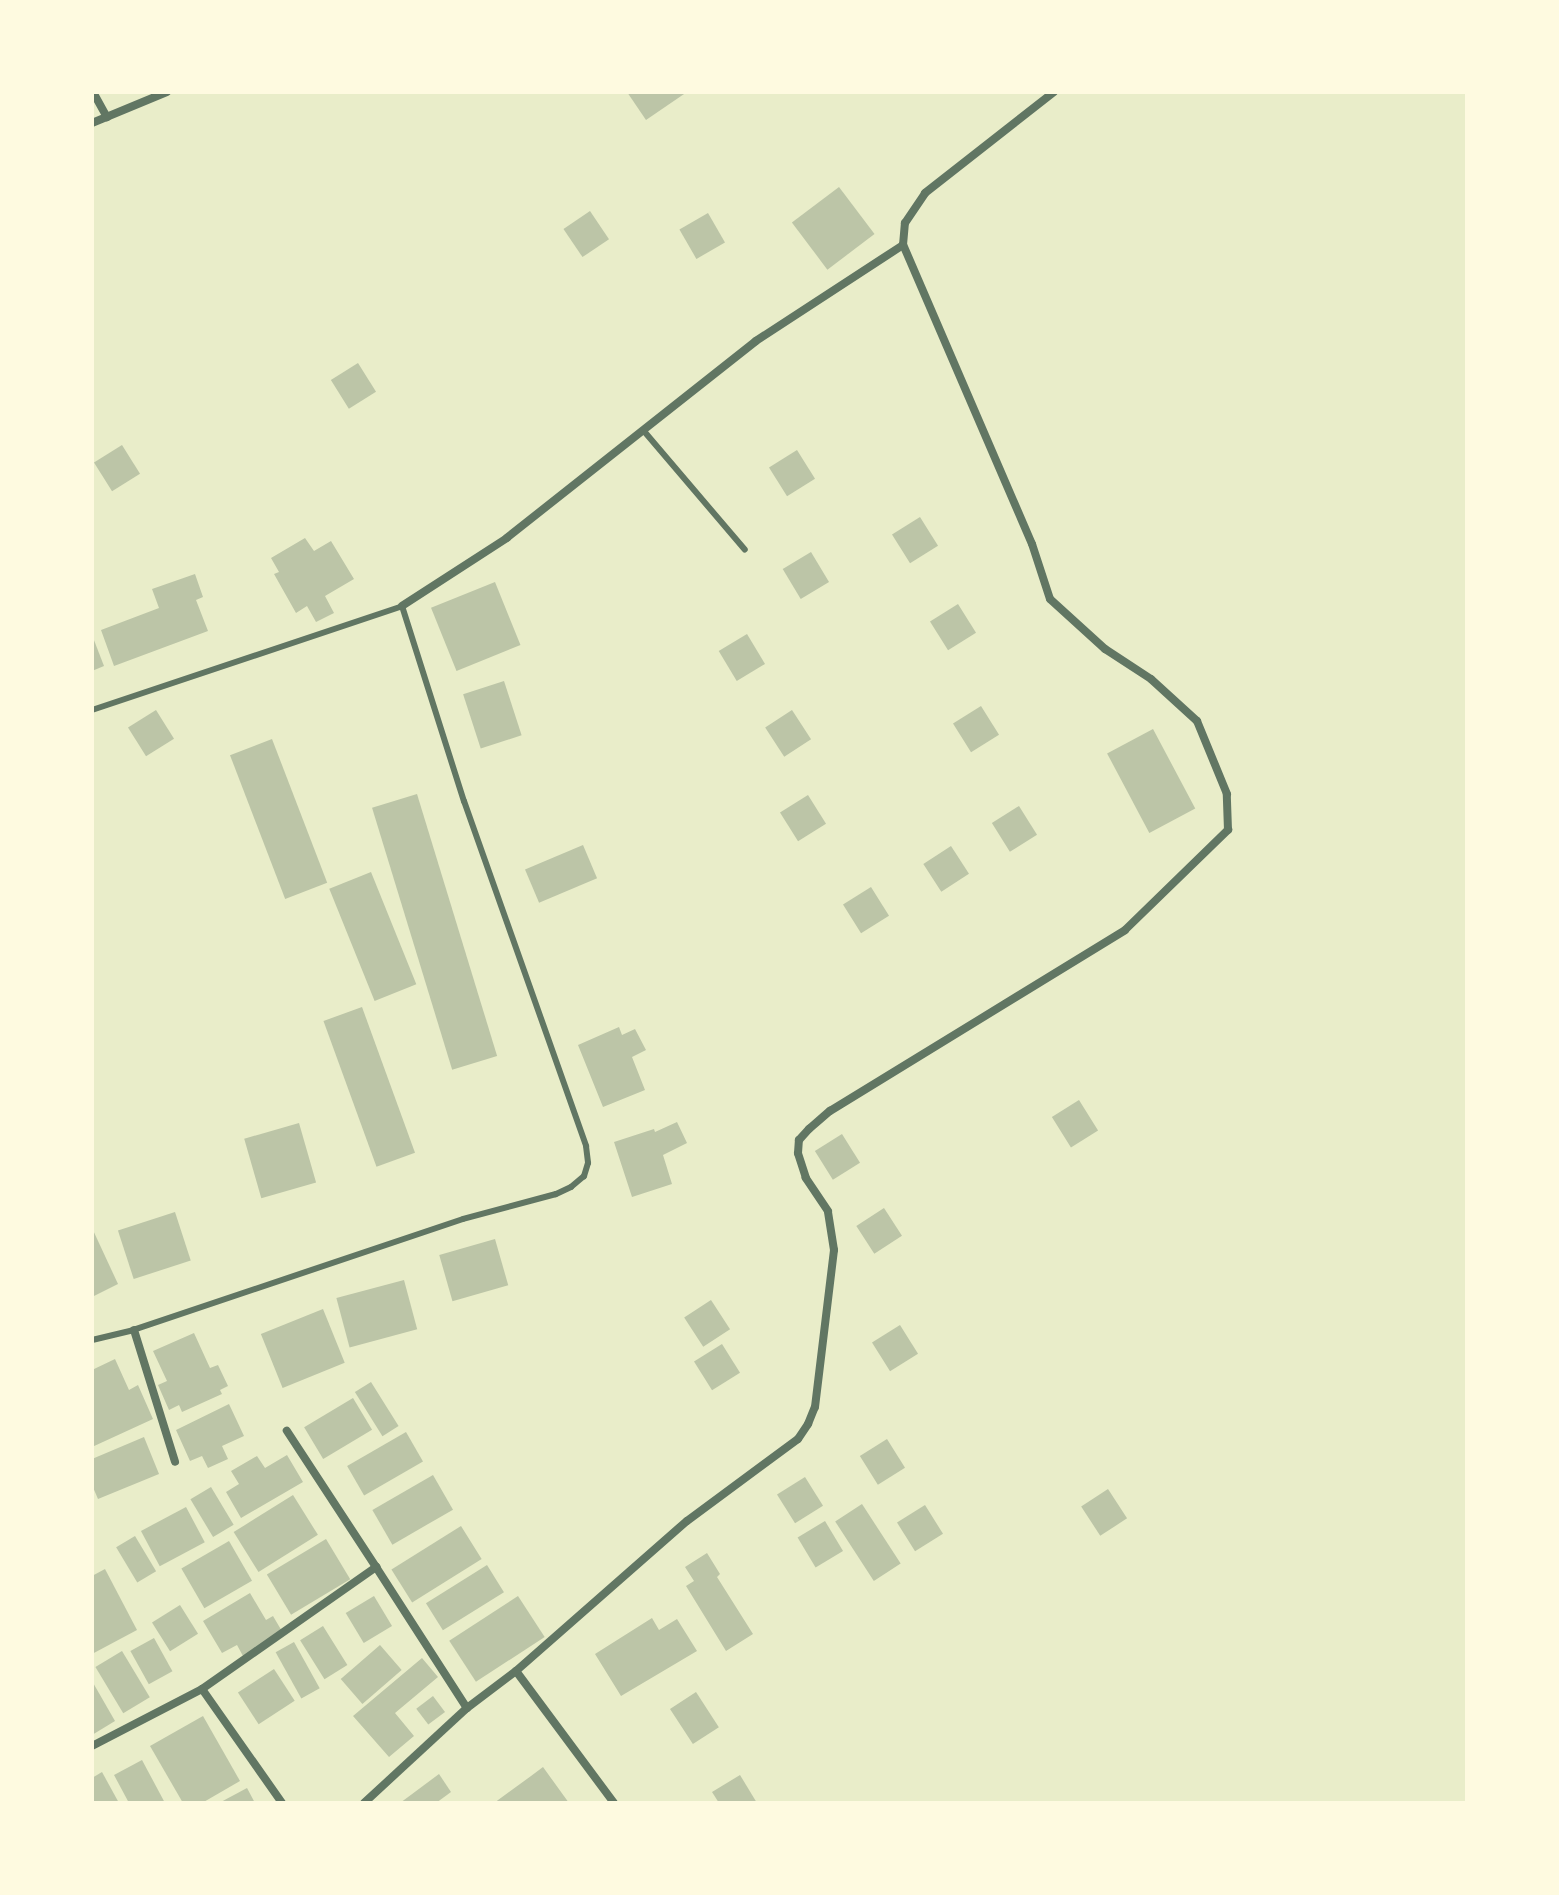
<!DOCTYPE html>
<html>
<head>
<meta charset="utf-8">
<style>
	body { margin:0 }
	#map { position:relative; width:1559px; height:1895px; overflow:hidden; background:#e9edc9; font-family:Cabin,sans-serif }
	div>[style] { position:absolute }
	.building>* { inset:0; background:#bcc5a7; transform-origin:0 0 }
	.service>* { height:6px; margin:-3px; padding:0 3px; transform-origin:3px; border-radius:3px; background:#617663 }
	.minor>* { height:8px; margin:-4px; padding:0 4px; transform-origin:4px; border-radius:4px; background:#617663 }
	span { translate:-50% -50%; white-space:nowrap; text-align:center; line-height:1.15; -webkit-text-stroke:6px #fefae0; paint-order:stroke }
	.frame { position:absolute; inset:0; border:94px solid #fefae0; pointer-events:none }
</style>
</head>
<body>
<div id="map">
	<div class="building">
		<i style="clip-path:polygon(627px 92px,687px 92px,646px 120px)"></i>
		<i style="left:839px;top:187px;width:59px;height:59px;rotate:53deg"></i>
		<i style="left:590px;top:211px;width:34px;height:32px;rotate:56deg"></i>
		<i style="left:708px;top:213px;width:34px;height:33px;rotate:60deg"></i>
		<i style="left:358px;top:363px;width:34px;height:32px;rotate:58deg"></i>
		<i style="left:122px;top:445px;width:34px;height:33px;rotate:58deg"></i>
		<i style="left:797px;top:450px;width:34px;height:33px;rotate:58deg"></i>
		<i style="left:920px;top:517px;width:34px;height:33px;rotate:58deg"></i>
		<i style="clip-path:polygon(305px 538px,314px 551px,331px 541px,354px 579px,325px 596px,334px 613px,316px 622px,307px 606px,296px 613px,274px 574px,279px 572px,271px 558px)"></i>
		<i style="left:811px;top:552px;width:35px;height:33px;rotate:59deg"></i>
		<i style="clip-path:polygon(195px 574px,203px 597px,196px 600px,208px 631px,114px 666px,101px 630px,159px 608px,152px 589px)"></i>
		<i style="left:495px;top:582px;width:68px;height:69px;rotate:68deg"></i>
		<i style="left:958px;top:604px;width:34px;height:33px;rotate:58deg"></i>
		<i style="left:747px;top:634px;width:35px;height:33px;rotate:59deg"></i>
		<i style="clip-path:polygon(92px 635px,104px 666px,92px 671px)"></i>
		<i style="left:504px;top:681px;width:57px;height:43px;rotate:72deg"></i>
		<i style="left:981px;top:706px;width:34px;height:33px;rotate:58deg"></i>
		<i style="left:156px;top:710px;width:34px;height:33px;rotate:58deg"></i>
		<i style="left:792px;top:710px;width:35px;height:32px;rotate:57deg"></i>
		<i style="left:1153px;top:729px;width:90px;height:52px;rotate:62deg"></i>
		<i style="left:272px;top:739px;width:154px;height:45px;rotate:69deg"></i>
		<i style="left:417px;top:794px;width:274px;height:47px;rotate:73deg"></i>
		<i style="left:808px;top:795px;width:34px;height:33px;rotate:58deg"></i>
		<i style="left:1019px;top:806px;width:34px;height:32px;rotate:58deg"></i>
		<i style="left:583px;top:845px;width:36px;height:63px;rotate:67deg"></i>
		<i style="left:951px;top:846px;width:33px;height:33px;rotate:57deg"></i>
		<i style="left:371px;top:872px;width:121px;height:45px;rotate:68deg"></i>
		<i style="left:871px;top:887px;width:34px;height:33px;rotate:58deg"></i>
		<i style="left:362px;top:1007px;width:155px;height:41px;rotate:70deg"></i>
		<i style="clip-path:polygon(619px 1027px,622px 1035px,635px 1029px,646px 1050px,632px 1057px,645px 1090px,603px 1107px,578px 1045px)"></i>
		<i style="left:1079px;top:1100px;width:36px;height:32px;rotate:58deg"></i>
		<i style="clip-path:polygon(677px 1122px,687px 1143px,663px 1155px,672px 1184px,632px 1197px,614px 1142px,654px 1129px,655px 1132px)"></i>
		<i style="left:299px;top:1123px;width:62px;height:57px;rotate:74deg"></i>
		<i style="left:842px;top:1134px;width:34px;height:32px;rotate:58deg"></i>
		<i style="left:884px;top:1208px;width:33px;height:33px;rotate:57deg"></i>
		<i style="left:175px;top:1212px;width:51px;height:60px;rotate:72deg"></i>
		<i style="clip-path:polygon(92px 1228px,118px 1284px,92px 1297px)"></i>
		<i style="left:495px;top:1239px;width:48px;height:58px;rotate:74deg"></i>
		<i style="left:404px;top:1280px;width:51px;height:70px;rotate:75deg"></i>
		<i style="left:711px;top:1300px;width:35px;height:32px;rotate:57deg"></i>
		<i style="left:323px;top:1309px;width:58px;height:67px;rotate:68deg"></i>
		<i style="left:900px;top:1325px;width:34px;height:33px;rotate:58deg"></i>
		<i style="clip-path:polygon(194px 1333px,210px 1368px,218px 1365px,228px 1386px,220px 1390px,222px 1394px,182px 1412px,179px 1405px,169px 1410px,158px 1385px,167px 1381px,153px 1351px)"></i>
		<i style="left:722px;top:1344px;width:34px;height:33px;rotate:58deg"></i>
		<i style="clip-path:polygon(115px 1359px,129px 1390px,138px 1385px,153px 1419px,92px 1447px,92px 1370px)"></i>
		<i style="left:371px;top:1382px;width:52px;height:19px;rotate:58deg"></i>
		<i style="left:353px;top:1398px;width:37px;height:57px;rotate:59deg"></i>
		<i style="clip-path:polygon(229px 1404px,244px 1436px,222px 1446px,228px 1459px,208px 1468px,202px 1456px,190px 1461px,176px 1430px)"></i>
		<i style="left:406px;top:1432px;width:34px;height:68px;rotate:60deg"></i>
		<i style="clip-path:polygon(144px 1437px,159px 1474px,98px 1499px,92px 1485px,92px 1459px)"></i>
		<i style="left:887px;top:1439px;width:34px;height:32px;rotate:58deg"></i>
		<i style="clip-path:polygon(287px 1455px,303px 1482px,241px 1518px,226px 1492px,239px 1484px,231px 1471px,257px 1456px,265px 1468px)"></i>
		<i style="left:433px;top:1475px;width:40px;height:70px;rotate:60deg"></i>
		<i style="left:805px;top:1477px;width:34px;height:33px;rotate:58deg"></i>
		<i style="left:211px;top:1487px;width:44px;height:24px;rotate:59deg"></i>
		<i style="left:1108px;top:1489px;width:35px;height:32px;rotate:57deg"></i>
		<i style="left:293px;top:1495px;width:47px;height:70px;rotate:58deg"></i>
		<i style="left:862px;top:1504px;width:71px;height:32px;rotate:57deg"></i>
		<i style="left:925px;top:1505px;width:34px;height:33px;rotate:58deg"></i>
		<i style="left:186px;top:1507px;width:40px;height:51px;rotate:62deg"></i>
		<i style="left:825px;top:1521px;width:35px;height:32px;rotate:59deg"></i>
		<i style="left:461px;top:1526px;width:39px;height:82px;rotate:58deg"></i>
		<i style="left:135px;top:1536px;width:41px;height:22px;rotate:59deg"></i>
		<i style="left:326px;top:1539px;width:47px;height:69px;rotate:59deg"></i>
		<i style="left:229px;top:1541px;width:46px;height:55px;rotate:60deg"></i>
		<i style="clip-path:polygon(707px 1553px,720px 1574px,717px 1577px,753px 1634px,726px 1651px,686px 1586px,694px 1581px,685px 1567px)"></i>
		<i style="left:487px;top:1565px;width:32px;height:72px;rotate:58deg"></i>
		<i style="clip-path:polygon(105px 1569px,137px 1630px,92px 1654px,92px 1576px)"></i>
		<i style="clip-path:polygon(250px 1593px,266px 1620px,273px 1616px,283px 1633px,243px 1656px,237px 1645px,222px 1653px,203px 1621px)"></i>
		<i style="left:374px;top:1596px;width:35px;height:33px;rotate:59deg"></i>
		<i style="left:518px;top:1596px;width:49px;height:82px;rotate:57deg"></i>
		<i style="left:180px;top:1605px;width:34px;height:33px;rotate:58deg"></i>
		<i style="clip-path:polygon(652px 1618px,659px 1630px,677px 1619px,697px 1651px,621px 1696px,595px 1654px)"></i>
		<i style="left:323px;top:1626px;width:46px;height:27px;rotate:58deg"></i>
		<i style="left:154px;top:1638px;width:38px;height:27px;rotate:61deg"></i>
		<i style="left:294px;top:1642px;width:53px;height:21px;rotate:61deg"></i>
		<i style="left:380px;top:1645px;width:33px;height:52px;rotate:49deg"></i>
		<i style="left:122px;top:1651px;width:54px;height:31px;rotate:59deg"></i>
		<i style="clip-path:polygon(422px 1658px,438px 1677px,395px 1713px,414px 1736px,389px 1757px,353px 1716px)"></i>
		<i style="left:274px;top:1669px;width:38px;height:43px;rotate:57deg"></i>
		<i style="clip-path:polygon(92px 1681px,115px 1721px,92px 1735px)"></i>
		<i style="left:696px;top:1692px;width:42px;height:31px;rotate:57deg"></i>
		<i style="left:433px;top:1696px;width:20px;height:21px;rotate:53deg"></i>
		<i style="clip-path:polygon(203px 1716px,240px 1781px,202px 1803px,183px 1803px,150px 1746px)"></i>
		<i style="clip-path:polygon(142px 1760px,165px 1803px,129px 1803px,114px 1775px)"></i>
		<i style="clip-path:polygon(543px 1767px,569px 1803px,494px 1803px,531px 1776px)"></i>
		<i style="clip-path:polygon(102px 1772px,119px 1803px,92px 1803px,92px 1778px)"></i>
		<i style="clip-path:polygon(439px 1774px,451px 1792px,436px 1803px,400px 1803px)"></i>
		<i style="clip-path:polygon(740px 1775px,757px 1803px,719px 1803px,712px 1792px)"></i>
		<i style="clip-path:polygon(247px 1788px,255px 1803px,219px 1803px)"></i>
	</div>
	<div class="service">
		<i style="left:643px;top:430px;width:157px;rotate:49.6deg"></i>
		<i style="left:92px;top:710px;width:327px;rotate:-18.5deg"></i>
		<i style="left:402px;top:606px;width:205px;rotate:72.4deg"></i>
		<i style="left:464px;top:801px;width:366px;rotate:70.5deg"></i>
		<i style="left:586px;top:1146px;width:17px;rotate:83deg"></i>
		<i style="left:588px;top:1163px;width:14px;rotate:107deg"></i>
		<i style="left:584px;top:1176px;width:17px;rotate:140deg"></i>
		<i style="left:571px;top:1187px;width:17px;rotate:155deg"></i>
		<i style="left:556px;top:1194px;width:96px;rotate:165deg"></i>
		<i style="left:463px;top:1219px;width:347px;rotate:161.4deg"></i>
		<i style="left:134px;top:1330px;width:43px;rotate:166.6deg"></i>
	</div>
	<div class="minor">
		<i style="left:93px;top:92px;width:29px;rotate:61deg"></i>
		<i style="left:92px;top:123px;width:81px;rotate:-22.5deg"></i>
		<i style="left:903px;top:245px;width:22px;rotate:-85deg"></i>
		<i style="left:905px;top:223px;width:36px;rotate:-56deg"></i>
		<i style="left:925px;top:193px;width:164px;rotate:-38.1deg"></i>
		<i style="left:134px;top:1330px;width:138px;rotate:72.7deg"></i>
		<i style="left:376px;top:1567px;width:168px;rotate:57.2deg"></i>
		<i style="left:516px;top:1671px;width:164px;rotate:53.4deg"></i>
		<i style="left:202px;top:1689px;width:139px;rotate:54.9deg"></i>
		<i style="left:92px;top:1746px;width:124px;rotate:-27.4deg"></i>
		<i style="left:202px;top:1689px;width:213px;rotate:-35deg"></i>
		<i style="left:376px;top:1567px;width:163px;rotate:-123.2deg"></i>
		<i style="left:364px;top:1803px;width:140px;rotate:-42.7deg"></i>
		<i style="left:467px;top:1708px;width:61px;rotate:-37.1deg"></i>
		<i style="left:516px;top:1671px;width:227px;rotate:-41.3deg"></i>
		<i style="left:687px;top:1521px;width:138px;rotate:-36.5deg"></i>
		<i style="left:798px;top:1439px;width:18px;rotate:-56deg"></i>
		<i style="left:808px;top:1424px;width:18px;rotate:-68deg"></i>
		<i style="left:815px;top:1407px;width:158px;rotate:-83.1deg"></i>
		<i style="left:834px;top:1250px;width:39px;rotate:-99deg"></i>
		<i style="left:828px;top:1211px;width:40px;rotate:-124deg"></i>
		<i style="left:806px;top:1178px;width:26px;rotate:-108deg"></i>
		<i style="left:798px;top:1153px;width:13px;rotate:-86deg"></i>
		<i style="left:799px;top:1140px;width:15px;rotate:-48deg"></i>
		<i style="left:809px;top:1129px;width:28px;rotate:-41deg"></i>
		<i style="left:830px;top:1111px;width:346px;rotate:-31.5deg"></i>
		<i style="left:1125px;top:930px;width:144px;rotate:-44.2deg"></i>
		<i style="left:1228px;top:830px;width:36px;rotate:-92deg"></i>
		<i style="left:1227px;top:794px;width:79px;rotate:-112.3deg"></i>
		<i style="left:1197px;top:721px;width:62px;rotate:-137.6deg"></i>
		<i style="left:1151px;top:679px;width:55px;rotate:-146.9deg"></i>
		<i style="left:1105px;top:649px;width:74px;rotate:-137.7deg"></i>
		<i style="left:1050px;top:599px;width:58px;rotate:-108.1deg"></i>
		<i style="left:1032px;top:544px;width:326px;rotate:-113.3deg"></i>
		<i style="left:903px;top:245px;width:176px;rotate:146.9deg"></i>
		<i style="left:756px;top:341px;width:318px;rotate:141.7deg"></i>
		<i style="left:507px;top:538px;width:125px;rotate:147.1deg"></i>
	</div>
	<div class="frame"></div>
</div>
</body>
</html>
